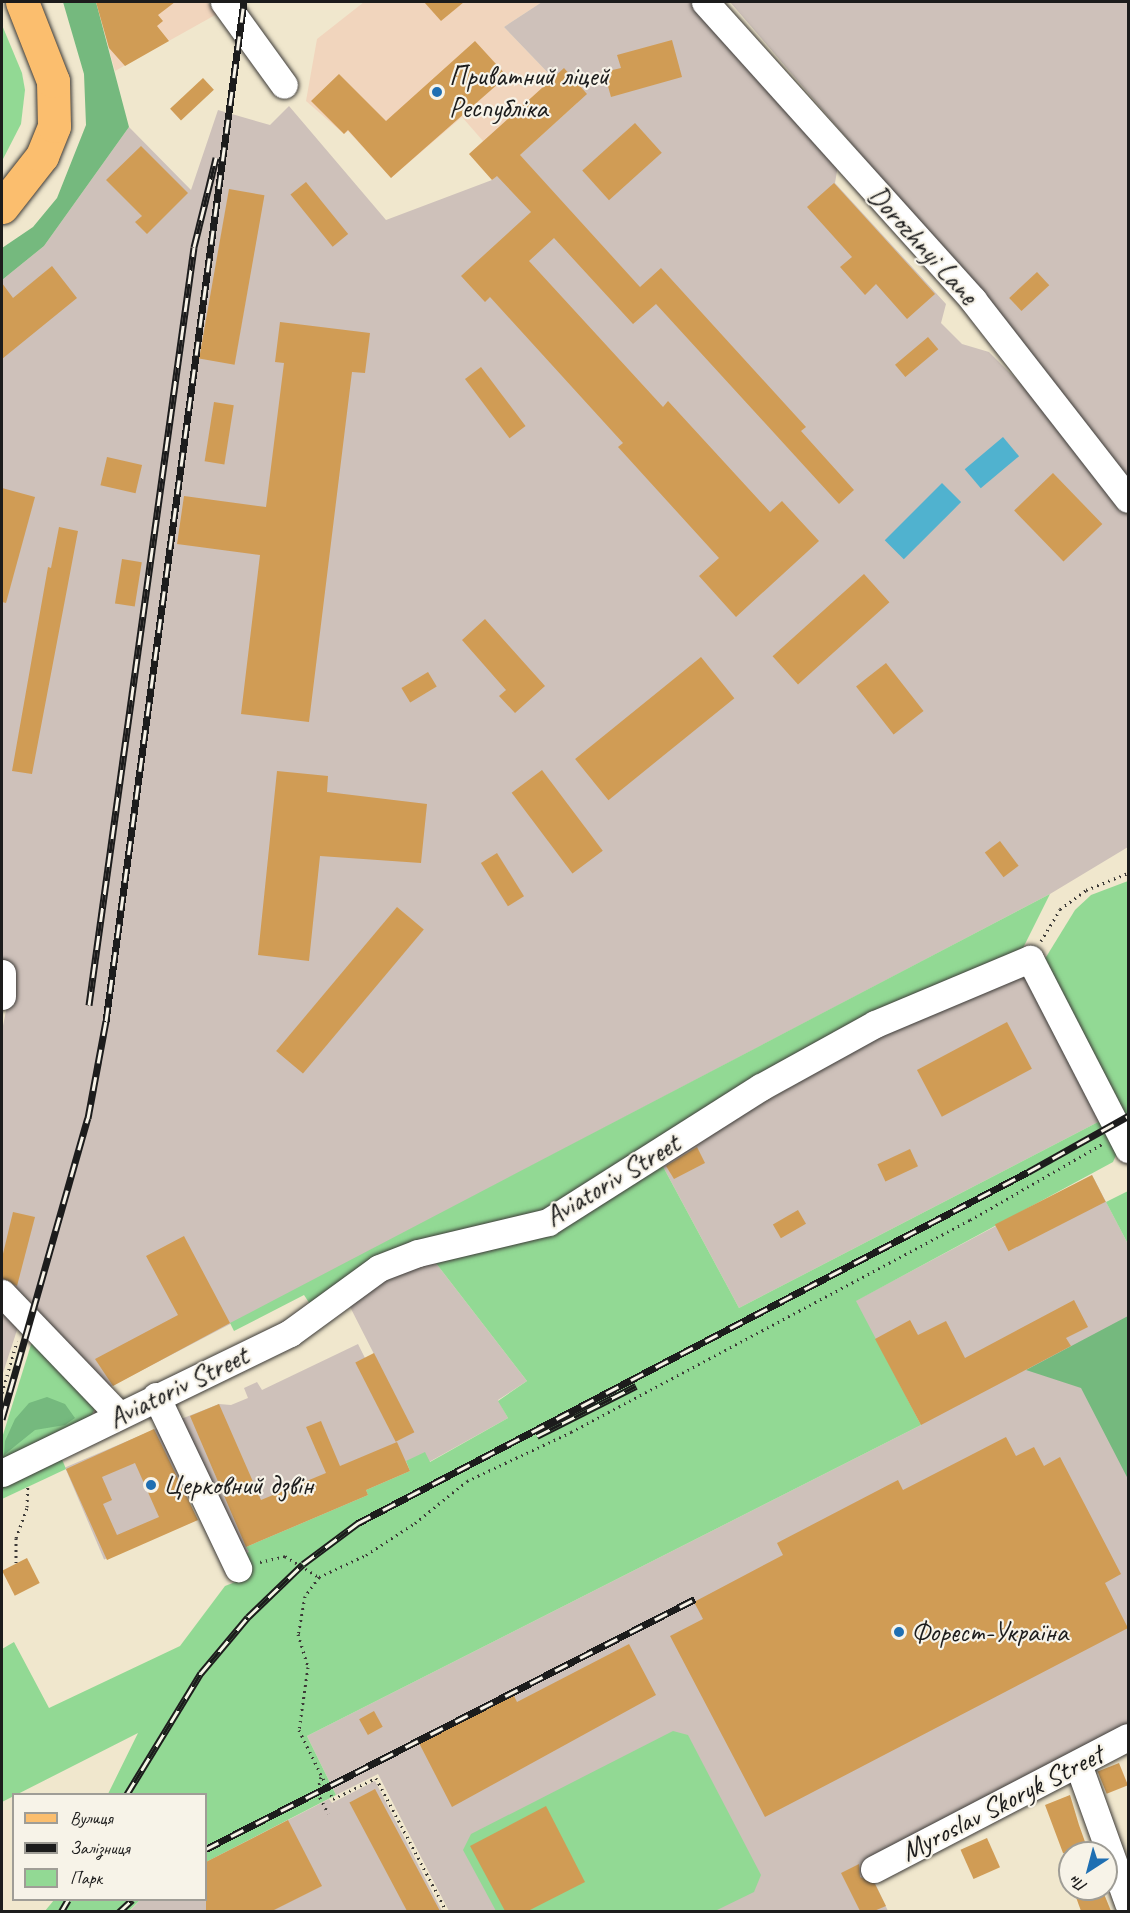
<!DOCTYPE html>
<html>
<head>
<meta charset="utf-8">
<style>
	body { margin:0 }
	#map { position:relative; width:1130px; height:1913px; overflow:hidden; background:#f0e7cd; font-family:Caveat,sans-serif }
	div>[style] { position:absolute }
	.built>* { inset:0; background:#f1d5bd }
	.industrial>* { inset:0; background:#cec1ba; transform-origin:0 0 }
	.green>* { inset:0; background:#92d994 }
	.forest>* { inset:0; background:#75b97e }
	.water>* { inset:0; background:#50b2cf; transform-origin:0 0 }
	.building>* { inset:0; background:#d09c55; transform-origin:0 0 }
	.path>* { height:3px; margin-top:-1.5px; transform-origin:0; background:repeating-linear-gradient(90deg,#3c3a37 0 1.5px,transparent 0 6px) }
	.roads { filter:drop-shadow(0 0 2px #3c3a37) drop-shadow(0 0 2px #3c3a37) }
	.minor>* { height:27px; margin:-13.5px; padding:0 13.5px; transform-origin:13.5px; border-radius:13.5px; background:#fff }
	.major>* { height:33px; margin:-16.5px; padding:0 16.5px; transform-origin:16.5px; border-radius:16.5px; background:#fbbe6e }
	.rail>* { height:7px; margin-top:-3.5px; transform-origin:0; background:repeating-linear-gradient(90deg,#f7f3e8 0 14px,#1c1c1c 0 28px); box-sizing:border-box; border-block:2px solid #1c1c1c }
	.dots>* { width:16px; height:16px; translate:-50% -50%; box-sizing:border-box; border:3px solid #f7f3e8; border-radius:50% }
	span { translate:-50% -50%; white-space:nowrap; text-align:center; line-height:1.15; -webkit-text-stroke:4.5px #f7f3e8; paint-order:stroke }
	.poi-label { font-size:28px; color:#1c1c1c }
	.left { translate:0 -50%; text-align:left }
	.street-label { font-size:28px; color:#1c1c1c }
	.frame { position:absolute; inset:0; border:3px solid #1c1c1c; pointer-events:none }
	.legend { position:absolute; left:12px; top:1793px; width:195px; height:108px; box-sizing:border-box; background:#f7f3e8; border:2px solid #9f9d96; margin:0; padding:8px 10px; list-style:none; font-size:18px; color:#1c1c1c }
	.legend li { display:flex; align-items:center; gap:12px; height:30px }
	.legend b { width:30px; border:2px solid #9f9d96 }
	.north { position:absolute; left:1058px; top:1841px; width:60px; height:60px; box-sizing:border-box; background:#f7f3e8; border:2px solid #9f9d96; border-radius:50%; rotate:216deg; font-size:16px; font-weight:700; line-height:24px; text-align:center; color:#1c1c1c }
	.north::after { content:''; display:block; margin:auto; width:21px; height:27px; background:#1f6fb2; clip-path:polygon(50% 0,100% 100%,50% 72%,0 100%) }
</style>
</head>
<body>
<div id="map">
	<div class="built">
		<i style="clip-path:polygon(96px 2px,207px 2px,217px 14px,115px 71px)"></i>
		<i style="clip-path:polygon(364px 2px,542px 2px,504px 27px,577px 103px,492px 180px,469px 154px,483px 141px,462px 117px,391px 178px,348px 131px,344px 134px,306px 101px,317px 39px)"></i>
	</div>
	<div class="industrial">
		<i style="clip-path:polygon(542px 2px,691px 2px,838px 165px,835px 183px,946px 304px,941px 323px,962px 344px,989px 352px,1022px 385px,1128px 516px,1128px 847px,1050px 894px,110px 1387px,2px 1285px,2px 1031px,14px 970px,2px 961px,2px 280px,44px 246px,129px 127px,191px 190px,218px 110px,270px 125px,289px 106px,386px 220px,492px 180px,577px 103px,504px 27px)"></i>
		<i style="clip-path:polygon(730px 2px,1128px 2px,1128px 478px,980px 293px)"></i>
		<i style="clip-path:polygon(1005px 976px,1025px 978px,1100px 1121px,739px 1308px,660px 1161px,881px 1036px)"></i>
		<i style="clip-path:polygon(1092px 1175px,1128px 1244px,1128px 1723px,865px 1862px,888px 1911px,449px 1911px,378px 1774px,336px 1795px,307px 1736px,921px 1425px,855px 1301px)"></i>
		<i style="clip-path:polygon(432px 1258px,527px 1381px,498px 1400px,508px 1418px,429px 1462px,406px 1461px,410px 1471px,366px 1490px,368px 1495px,246px 1547px,249px 1552px,240px 1556px,176px 1421px,219px 1404px,231px 1405px,248px 1398px,244px 1388px,257px 1382px,262px 1390px,358px 1344px,365px 1358px,374px 1354px,346px 1299px,354px 1291px)"></i>
		<i style="clip-path:polygon(2px 1298px,18px 1327px,2px 1376px)"></i>
		<i style="left:158px;top:1428px;width:100px;height:101px;rotate:67deg"></i>
		<i style="clip-path:polygon(375px 1781px,442px 1911px,129px 1912px,140px 1900px,206px 1900px,206px 1862px,329px 1799px,332px 1803px)"></i>
	</div>
	<div class="green">
		<i style="clip-path:polygon(2px 25px,22px 73px,25px 90px,21px 124px,2px 161px)"></i>
		<i style="clip-path:polygon(1128px 881px,1128px 1119px,1043px 962px,1075px 910px,1091px 895px)"></i>
		<i style="clip-path:polygon(1050px 894px,1020px 954px,545px 1216px,416px 1245px,314px 1310px,304px 1295px,234px 1331px,230px 1323px)"></i>
		<i style="clip-path:polygon(1100px 1121px,1117px 1153px,1113px 1162px,856px 1301px,921px 1425px,307px 1736px,336px 1795px,206px 1862px,206px 1794px,108px 1794px,138px 1733px,2px 1802px,2px 1649px,14px 1642px,49px 1708px,180px 1646px,225px 1586px,248px 1577px,240px 1556px,249px 1552px,246px 1547px,368px 1495px,366px 1490px,410px 1471px,406px 1461px,425px 1452px,430px 1462px,508px 1418px,498px 1401px,527px 1381px,432px 1258px,660px 1161px,739px 1308px)"></i>
		<i style="clip-path:polygon(1128px 1191px,1128px 1244px,1106px 1202px)"></i>
		<i style="clip-path:polygon(34px 1335px,95px 1408px,89px 1422px,2px 1467px,2px 1438px)"></i>
		<i style="clip-path:polygon(59px 1452px,66px 1469px,2px 1499px,2px 1483px)"></i>
		<i style="clip-path:polygon(673px 1731px,688px 1735px,761px 1875px,754px 1892px,715px 1911px,496px 1911px,463px 1850px,471px 1834px)"></i>
		<i style="clip-path:polygon(54px 1900px,140px 1900px,129px 1911px,45px 1911px)"></i>
	</div>
	<div class="forest">
		<i style="clip-path:polygon(63px 2px,96px 2px,129px 127px,44px 246px,2px 280px,2px 248px,33px 227px,57px 198px,86px 125px,84px 74px)"></i>
		<i style="clip-path:polygon(1128px 1316px,1128px 1479px,1081px 1388px,1026px 1370px)"></i>
		<i style="clip-path:polygon(47px 1397px,65px 1404px,75px 1418px,65px 1425px,35px 1430px,4px 1455px,5px 1441px,15px 1419px,29px 1403px)"></i>
	</div>
	<div class="water">
		<i style="left:1003px;top:437px;width:25px;height:50px;rotate:50deg"></i>
		<i style="left:942px;top:483px;width:27px;height:81px;rotate:45deg"></i>
	</div>
	<div class="building">
		<i style="clip-path:polygon(96px 2px,175px 2px,158px 15px,163px 21px,157px 26px,169px 41px,125px 66px,109px 48px)"></i>
		<i style="clip-path:polygon(424px 2px,464px 2px,441px 21px)"></i>
		<i style="clip-path:polygon(672px 40px,682px 77px,611px 97px,604px 72px,621px 68px,617px 55px)"></i>
		<i style="clip-path:polygon(475px 41px,507px 76px,391px 178px,348px 130px,344px 134px,311px 101px,339px 74px,386px 121px)"></i>
		<i style="clip-path:polygon(564px 68px,587px 94px,520px 155px,640px 287px,661px 268px,806px 427px,801px 431px,854px 490px,839px 504px,656px 304px,633px 324px,554px 238px,529px 261px,663px 407px,668px 401px,770px 512px,782px 501px,819px 541px,736px 617px,699px 576px,719px 558px,618px 447px,623px 443px,490px 297px,485px 302px,461px 276px,531px 212px,497px 176px,492px 180px,469px 154px)"></i>
		<i style="left:203px;top:78px;width:16px;height:45px;rotate:47deg"></i>
		<i style="left:635px;top:123px;width:40px;height:71px;rotate:48deg"></i>
		<i style="clip-path:polygon(141px 146px,188px 193px,147px 234px,135px 222px,142px 216px,106px 180px)"></i>
		<i style="left:306px;top:182px;width:67px;height:20px;rotate:51deg"></i>
		<i style="clip-path:polygon(834px 183px,935px 294px,907px 319px,876px 284px,865px 295px,840px 267px,852px 257px,807px 207px)"></i>
		<i style="left:229px;top:189px;width:36px;height:172px;rotate:10deg"></i>
		<i style="clip-path:polygon(52px 266px,77px 298px,2px 359px,2px 283px,13px 298px)"></i>
		<i style="left:1037px;top:272px;width:18px;height:38px;rotate:47deg"></i>
		<i style="clip-path:polygon(280px 322px,370px 333px,365px 373px,352px 372px,309px 722px,241px 714px,260px 555px,177px 544px,184px 496px,266px 507px,284px 363px,275px 362px)"></i>
		<i style="left:928px;top:337px;width:16px;height:43px;rotate:50deg"></i>
		<i style="left:481px;top:367px;width:74px;height:20px;rotate:53deg"></i>
		<i style="left:214px;top:402px;width:20px;height:60px;rotate:9deg"></i>
		<i style="left:107px;top:457px;width:36px;height:29px;rotate:13deg"></i>
		<i style="left:1053px;top:473px;width:71px;height:54px;rotate:46deg"></i>
		<i style="clip-path:polygon(2px 488px,35px 497px,6px 603px,2px 602px)"></i>
		<i style="clip-path:polygon(59px 527px,78px 531px,32px 774px,12px 771px,48px 567px,51px 568px)"></i>
		<i style="left:122px;top:559px;width:20px;height:45px;rotate:9deg"></i>
		<i style="left:864px;top:574px;width:38px;height:123px;rotate:48deg"></i>
		<i style="clip-path:polygon(485px 619px,545px 686px,515px 713px,499px 696px,506px 690px,462px 640px)"></i>
		<i style="left:701px;top:657px;width:53px;height:162px;rotate:51deg"></i>
		<i style="left:886px;top:663px;width:61px;height:38px;rotate:52deg"></i>
		<i style="left:428px;top:672px;width:17px;height:31px;rotate:59deg"></i>
		<i style="left:542px;top:770px;width:101px;height:38px;rotate:53deg"></i>
		<i style="clip-path:polygon(277px 771px,328px 776px,327px 792px,427px 804px,421px 863px,320px 856px,309px 961px,258px 955px)"></i>
		<i style="left:1000px;top:841px;width:31px;height:19px;rotate:53deg"></i>
		<i style="left:497px;top:853px;width:51px;height:19px;rotate:58deg"></i>
		<i style="left:397px;top:907px;width:35px;height:188px;rotate:40deg"></i>
		<i style="left:1007px;top:1022px;width:53px;height:102px;rotate:62deg"></i>
		<i style="clip-path:polygon(697px 1147px,705px 1163px,674px 1179px,666px 1166px)"></i>
		<i style="left:910px;top:1149px;width:19px;height:36px;rotate:65deg"></i>
		<i style="left:1092px;top:1175px;width:30px;height:109px;rotate:63deg"></i>
		<i style="left:798px;top:1210px;width:16px;height:29px;rotate:60deg"></i>
		<i style="clip-path:polygon(13px 1212px,35px 1217px,17px 1286px,2px 1278px,2px 1258px)"></i>
		<i style="clip-path:polygon(184px 1236px,230px 1323px,113px 1386px,95px 1359px,178px 1315px,146px 1256px)"></i>
		<i style="clip-path:polygon(1074px 1300px,1088px 1327px,1066px 1338px,1071px 1346px,921px 1425px,875px 1339px,910px 1320px,918px 1335px,946px 1321px,965px 1358px)"></i>
		<i style="left:374px;top:1353px;width:89px;height:21px;rotate:63deg"></i>
		<i style="clip-path:polygon(219px 1404px,261px 1500px,326px 1473px,306px 1427px,321px 1421px,340px 1466px,397px 1442px,410px 1471px,366px 1490px,368px 1495px,246px 1547px,190px 1416px)"></i>
		<i style="clip-path:polygon(evenodd,154px 1429px,198px 1520px,107px 1560px,66px 1469px,154px 1429px,135px 1463px,159px 1517px,117px 1535px,103px 1504px,112px 1500px,102px 1477px,135px 1463px)"></i>
		<i style="clip-path:polygon(1006px 1437px,1016px 1456px,1034px 1447px,1044px 1466px,1060px 1457px,1121px 1574px,1105px 1583px,1128px 1628px,765px 1817px,670px 1636px,703px 1619px,694px 1602px,783px 1555px,777px 1543px,898px 1480px,903px 1490px)"></i>
		<i style="left:27px;top:1558px;width:28px;height:28px;rotate:63deg"></i>
		<i style="clip-path:polygon(629px 1644px,656px 1695px,452px 1807px,419px 1743px,513px 1694px,517px 1702px)"></i>
		<i style="left:374px;top:1711px;width:18px;height:17px;rotate:61deg"></i>
		<i style="left:1119px;top:1763px;width:24px;height:23px;rotate:68deg"></i>
		<i style="left:375px;top:1789px;width:138px;height:29px;rotate:62deg"></i>
		<i style="clip-path:polygon(1070px 1795px,1079px 1825px,1089px 1853px,1063px 1853px,1045px 1805px)"></i>
		<i style="clip-path:polygon(546px 1806px,585px 1882px,528px 1911px,505px 1911px,470px 1846px)"></i>
		<i style="clip-path:polygon(288px 1820px,322px 1886px,272px 1911px,206px 1911px,206px 1862px)"></i>
		<i style="left:987px;top:1838px;width:32px;height:29px;rotate:66deg"></i>
		<i style="clip-path:polygon(859px 1864px,860px 1877px,875px 1884px,886px 1906px,874px 1911px,860px 1911px,841px 1873px)"></i>
		<i style="clip-path:polygon(1073px 1889px,1102px 1889px,1111px 1911px,1081px 1911px)"></i>
	</div>
	<div class="path">
		<i style="left:1041px;top:941px;width:37px;rotate:-59deg"></i>
		<i style="left:1060px;top:909px;width:32px;rotate:-36deg"></i>
		<i style="left:1086px;top:890px;width:45px;rotate:-22deg"></i>
		<i style="left:2px;top:1393px;width:54px;rotate:-73.9deg"></i>
		<i style="left:260px;top:1562px;width:26px;rotate:-13deg"></i>
		<i style="left:285px;top:1556px;width:40px;rotate:32deg"></i>
		<i style="left:319px;top:1577px;width:52px;rotate:-25.1deg"></i>
		<i style="left:366px;top:1555px;width:59px;rotate:-33.1deg"></i>
		<i style="left:415px;top:1523px;width:67px;rotate:-38.9deg"></i>
		<i style="left:467px;top:1481px;width:115px;rotate:-25.2deg"></i>
		<i style="left:571px;top:1432px;width:452px;rotate:-28deg"></i>
		<i style="left:970px;top:1220px;width:152px;rotate:-29.9deg"></i>
		<i style="left:16px;top:1563px;width:25px;rotate:-90deg"></i>
		<i style="left:16px;top:1538px;width:33px;rotate:-70deg"></i>
		<i style="left:27px;top:1507px;width:23px;rotate:-88deg"></i>
		<i style="left:319px;top:1577px;width:24px;rotate:126deg"></i>
		<i style="left:305px;top:1596px;width:39px;rotate:100deg"></i>
		<i style="left:298px;top:1634px;width:34px;rotate:73deg"></i>
		<i style="left:308px;top:1667px;width:64px;rotate:98.1deg"></i>
		<i style="left:299px;top:1730px;width:77px;rotate:63.8deg"></i>
		<i style="left:333px;top:1799px;width:48px;rotate:-26deg"></i>
		<i style="left:376px;top:1778px;width:152px;rotate:62.1deg"></i>
		<i style="left:321px;top:1777px;width:16px;rotate:105deg"></i>
		<i style="left:317px;top:1792px;width:24px;rotate:62deg"></i>
	</div>
	<div class="roads">
		<div class="minor">
			<i style="left:224px;top:2px;width:102px;rotate:54.1deg"></i>
			<i style="left:705px;top:2px;width:401px;rotate:48deg"></i>
			<i style="left:973px;top:300px;width:252px;rotate:52.1deg"></i>
			<i style="left:2px;top:973px;width:23px;rotate:90deg"></i>
			<i style="left:2px;top:1293px;width:169px;rotate:46.2deg"></i>
			<i style="left:156px;top:1396px;width:191px;rotate:64.5deg"></i>
			<i style="left:2px;top:1473px;width:320px;rotate:-25.9deg"></i>
			<i style="left:290px;top:1333px;width:110px;rotate:-36.1deg"></i>
			<i style="left:379px;top:1268px;width:42px;rotate:-21deg"></i>
			<i style="left:418px;top:1253px;width:134px;rotate:-13.4deg"></i>
			<i style="left:548px;top:1222px;width:252px;rotate:-32.4deg"></i>
			<i style="left:761px;top:1087px;width:130px;rotate:-28.9deg"></i>
			<i style="left:875px;top:1024px;width:168px;rotate:-22.8deg"></i>
			<i style="left:1030px;top:959px;width:214px;rotate:62.7deg"></i>
			<i style="left:1078px;top:1764px;width:148px;rotate:70.2deg"></i>
			<i style="left:874px;top:1869px;width:286px;rotate:-27.5deg"></i>
		</div>
		<div class="major">
			<i style="left:2px;top:207px;width:65px;rotate:-51.9deg"></i>
			<i style="left:42px;top:156px;width:32px;rotate:-68deg"></i>
			<i style="left:54px;top:126px;width:45px;rotate:-91.3deg"></i>
			<i style="left:53px;top:81px;width:85px;rotate:-111.4deg"></i>
		</div>
	</div>
	<div class="rail">
		<i style="left:89px;top:1005px;width:765px;rotate:-82.11deg"></i>
		<i style="left:194px;top:247px;width:92px;rotate:-76.1deg"></i>
		<i style="left:2px;top:1419px;width:313px;rotate:-74.1deg"></i>
		<i style="left:88px;top:1118px;width:99px;rotate:-79.5deg"></i>
		<i style="left:106px;top:1021px;width:1028px;rotate:-82.29deg"></i>
		<i style="left:537px;top:1436px;width:111px;rotate:-26.8deg"></i>
		<i style="left:127px;top:1794px;width:142px;rotate:-58.6deg"></i>
		<i style="left:201px;top:1673px;width:73px;rotate:-50deg"></i>
		<i style="left:248px;top:1617px;width:76px;rotate:-43.9deg"></i>
		<i style="left:303px;top:1564px;width:69px;rotate:-36.7deg"></i>
		<i style="left:358px;top:1523px;width:756px;rotate:-27.65deg"></i>
		<i style="left:1028px;top:1172px;width:115px;rotate:-29.2deg"></i>
		<i style="left:206px;top:1849px;width:549px;rotate:-27.08deg"></i>
		<i style="left:61px;top:1912px;width:14px;rotate:-60deg"></i>
		<i style="left:119px;top:1912px;width:18px;rotate:-43deg"></i>
	</div>
	<div class="dots">
		<i style="left:437px;top:92px;background:#1f6fb2"></i>
		<i style="left:151px;top:1485px;background:#1f6fb2"></i>
		<i style="left:899px;top:1632px;background:#1f6fb2"></i>
	</div>
	<div class="poi-label">
		<span class="left" style="left:449px;top:92px">Приватний ліцей<br>Республіка</span>
		<span class="left" style="left:163px;top:1485px">Церковний дзвін</span>
		<span class="left" style="left:911px;top:1632px">Форест-Україна</span>
	</div>
	<div class="street-label">
		<span style="left:923px;top:245px;rotate:48deg">Dorozhnyi Lane</span>
		<span style="left:612px;top:1180px;rotate:-31deg">Aviatoriv Street</span>
		<span style="left:178px;top:1387px;rotate:-26deg">Aviatoriv Street</span>
		<span style="left:1002px;top:1803px;rotate:-27deg">Myroslav Skoryk Street</span>
	</div>
	<div class="frame"></div>
	<ul class="legend">
	<li><b style="height:8px;background:#fbbe6e"></b>Вулиця</li>
	<li><b style="height:8px;background:#1c1c1c"></b>Залізниця</li>
	<li><b style="height:16px;background:#92d994"></b>Парк</li>
	</ul>
	<div class="north">Пн</div>
</div>
</body>
</html>
